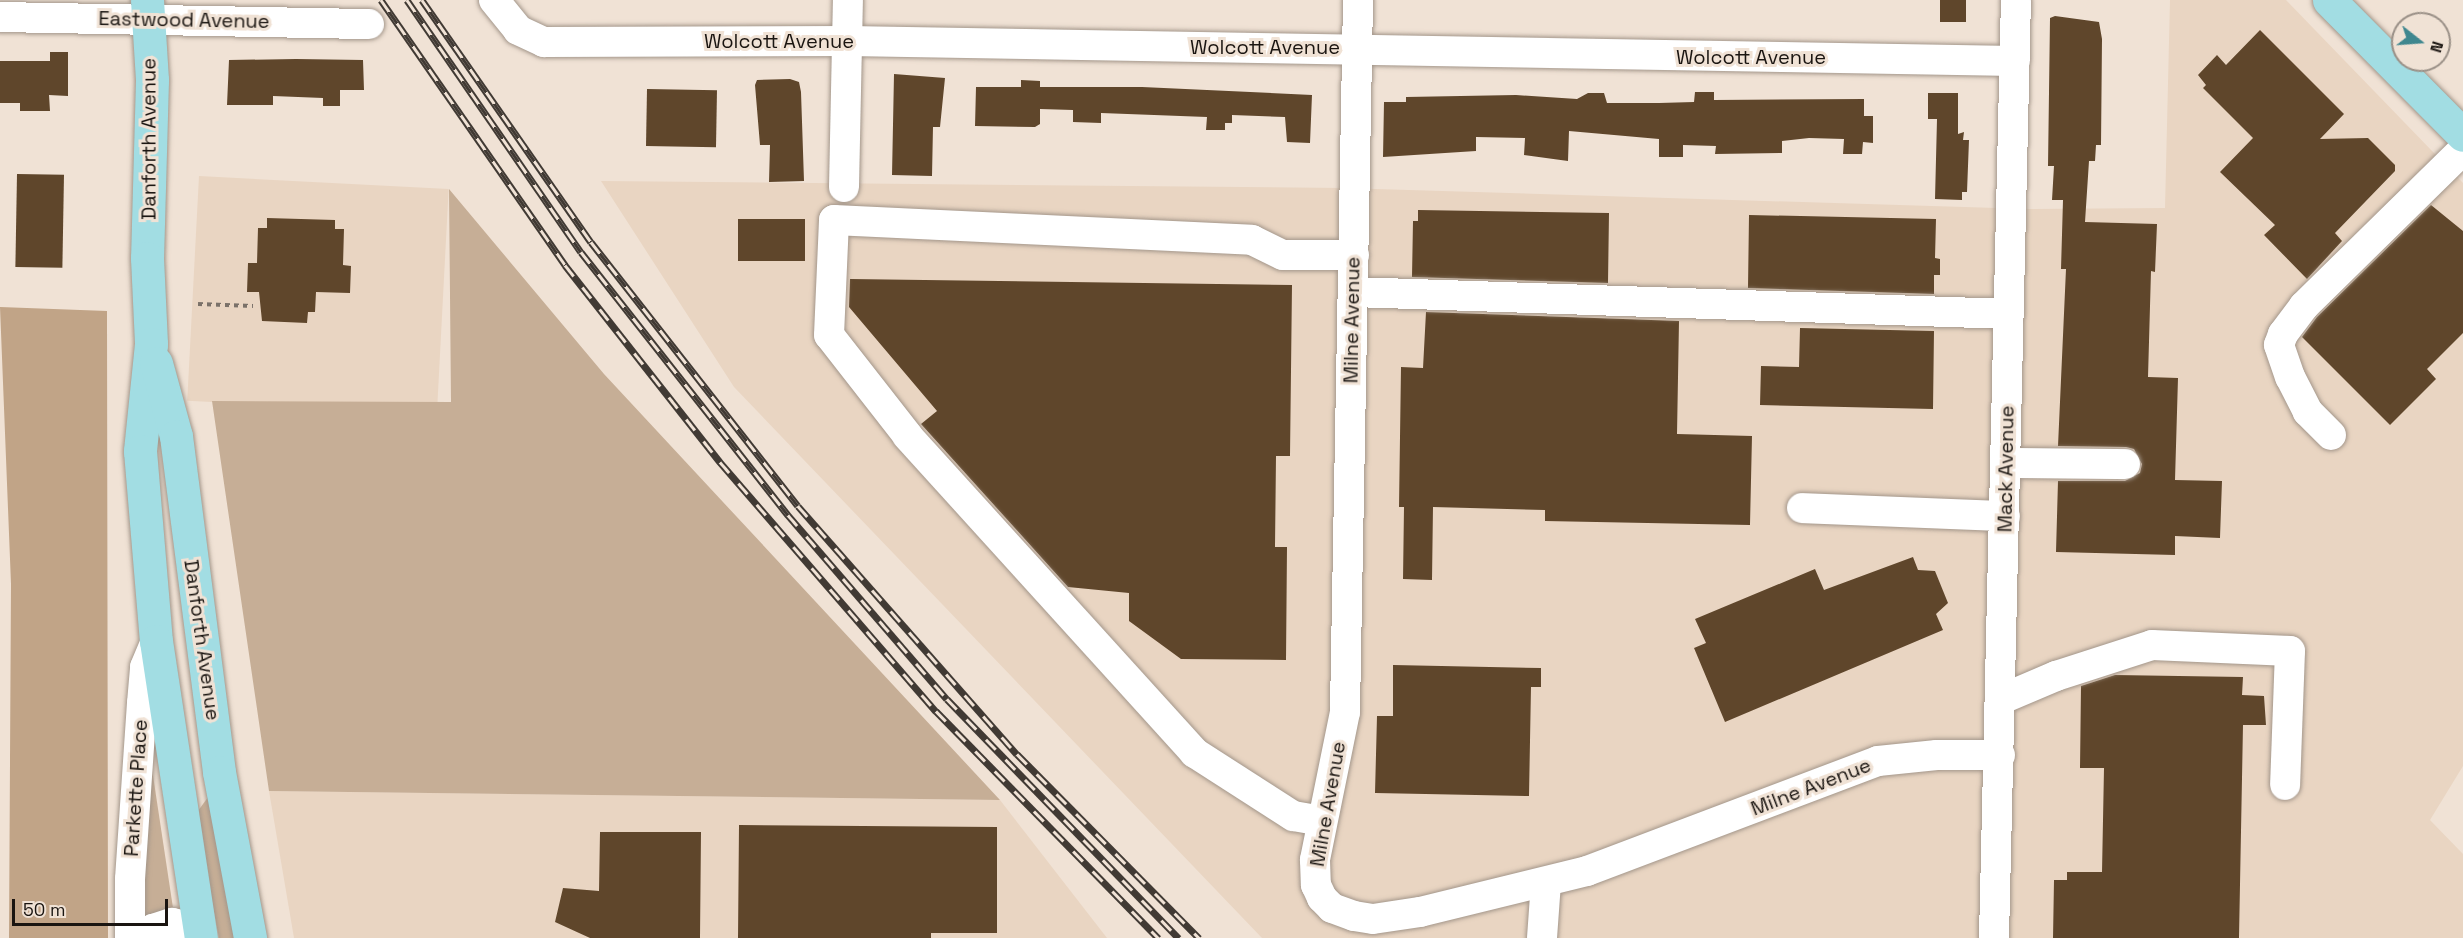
<!DOCTYPE html>
<html>
<head>
<meta charset="utf-8">
<style>
	body { margin:0 }
	#map { position:relative; width:2463px; height:938px; overflow:hidden; background:#f0e2d5; font-family:"Space Grotesk",sans-serif }
	div>[style] { position:absolute }
	.built>* { inset:0; background:#e9d5c2; transform-origin:0 0 }
	.green>* { inset:0; background:#c6ae96 }
	.forest>* { inset:0; background:#c1a487 }
	.building>* { inset:0; background:#5f462b; transform-origin:0 0 }
	.path>* { height:4px; margin-top:-2px; transform-origin:0; background:repeating-linear-gradient(90deg,#7a7169 0 4.5px,transparent 0 9px) }
	.roads { filter:drop-shadow(0 0 2px #a3968a) drop-shadow(0 0 2px #a3968a) }
	.minor>* { height:30px; margin:-15px; padding:0 15px; transform-origin:15px; border-radius:15px; background:#fff }
	.major>* { height:33px; margin:-16.5px; padding:0 16.5px; transform-origin:16.5px; border-radius:16.5px; background:#a2dde3 }
	.rail>* { height:7px; margin-top:-3.5px; transform-origin:0; background:repeating-linear-gradient(90deg,#f0e2d5 0 14px,#413a34 0 28px); box-sizing:border-box; border-block:2px solid #413a34 }
	span { translate:-50% -50%; white-space:nowrap; text-align:center; line-height:1.15; -webkit-text-stroke:6px #f0e2d5; paint-order:stroke }
	.street-label { font-size:20px; color:#1a1511 }
	.north { position:absolute; left:2391px; top:12px; width:60px; height:60px; box-sizing:border-box; background:#f0e2d5; border:2px solid #9a9087; border-radius:50%; rotate:107deg; font-size:16px; font-weight:700; line-height:24px; text-align:center; color:#1a1511 }
	.north::after { content:''; display:block; margin:auto; width:21px; height:27px; background:#3f878f; clip-path:polygon(50% 0,100% 100%,50% 72%,0 100%) }
	.scale { position:absolute; left:12px; top:899px; width:156px; height:27px; box-sizing:border-box; border:3px solid #1a1511; border-top:0; padding-left:8px; font-size:18px; line-height:21px; white-space:nowrap; color:#1a1511; -webkit-text-stroke:4px #f0e2d5; paint-order:stroke }
</style>
</head>
<body>
<div id="map">
	<div class="built">
		<i style="clip-path:polygon(2170px 0,2286px 0,2463px 183px,2463px 766px,2430px 820px,2463px 854px,2463px 938px,1262px 938px,734px 387px,601px 181px,1342px 188px,2029px 209px,2165px 208px)"></i>
		<i style="left:199px;top:176px;width:250px;height:225px;rotate:3deg"></i>
		<i style="clip-path:polygon(269px 791px,1000px 800px,1107px 938px,294px 938px)"></i>
	</div>
	<div class="green">
		<i style="clip-path:polygon(449px 189px,604px 374px,1000px 800px,269px 791px,212px 401px,451px 402px)"></i>
		<i style="clip-path:polygon(152px 769px,173px 908px,173px 913px,146px 918px,142px 915px)"></i>
		<i style="clip-path:polygon(211px 793px,241px 938px,219px 938px,197px 823px,198px 811px)"></i>
	</div>
	<div class="forest">
		<i style="clip-path:polygon(0 307px,107px 311px,108px 938px,9px 938px,11px 584px)"></i>
	</div>
	<div class="building">
		<i style="left:1940px;top:0;width:26px;height:22px"></i>
		<i style="clip-path:polygon(2055px 16px,2099px 22px,2102px 39px,2101px 145px,2096px 145px,2095px 161px,2089px 161px,2085px 222px,2157px 224px,2155px 272px,2151px 271px,2148px 377px,2178px 378px,2175px 480px,2222px 481px,2220px 538px,2175px 536px,2175px 555px,2056px 552px,2058px 481px,2125px 481px,2140px 473px,2142px 464px,2134px 449px,2126px 447px,2058px 446px,2066px 269px,2061px 269px,2063px 200px,2052px 200px,2054px 166px,2048px 166px,2050px 18px)"></i>
		<i style="clip-path:polygon(2260px 30px,2344px 114px,2320px 139px,2368px 138px,2395px 165px,2395px 171px,2335px 233px,2342px 241px,2307px 279px,2264px 235px,2275px 225px,2220px 172px,2253px 138px,2203px 88px,2206px 85px,2198px 75px,2217px 55px,2226px 65px)"></i>
		<i style="clip-path:polygon(50px 52px,68px 52px,68px 96px,49px 95px,50px 111px,20px 111px,20px 103px,0 103px,0 61px,50px 61px)"></i>
		<i style="clip-path:polygon(296px 59px,363px 60px,364px 90px,340px 90px,340px 106px,323px 106px,323px 98px,273px 96px,273px 105px,227px 105px,229px 60px)"></i>
		<i style="clip-path:polygon(894px 74px,945px 78px,940px 127px,933px 127px,932px 176px,892px 175px)"></i>
		<i style="clip-path:polygon(790px 79px,799px 82px,801px 92px,804px 181px,769px 182px,770px 145px,760px 145px,755px 85px,757px 80px)"></i>
		<i style="clip-path:polygon(1021px 80px,1040px 81px,1040px 87px,1142px 87px,1312px 95px,1310px 143px,1287px 142px,1285px 117px,1232px 115px,1232px 123px,1225px 123px,1225px 130px,1206px 130px,1207px 117px,1101px 113px,1101px 123px,1073px 122px,1073px 110px,1040px 109px,1040px 124px,1035px 127px,975px 126px,976px 87px,1021px 87px)"></i>
		<i style="left:647px;top:89px;width:70px;height:57px;rotate:1deg"></i>
		<i style="clip-path:polygon(1695px 92px,1714px 92px,1714px 100px,1864px 99px,1864px 116px,1873px 116px,1873px 143px,1863px 142px,1862px 154px,1843px 154px,1844px 139px,1809px 138px,1782px 141px,1782px 153px,1715px 154px,1716px 146px,1683px 145px,1683px 157px,1659px 157px,1659px 139px,1569px 131px,1568px 161px,1524px 155px,1525px 138px,1476px 137px,1476px 151px,1383px 157px,1384px 102px,1406px 102px,1406px 97px,1516px 95px,1577px 99px,1588px 93px,1604px 93px,1607px 103px,1659px 103px,1694px 102px)"></i>
		<i style="clip-path:polygon(1928px 93px,1958px 93px,1958px 134px,1964px 132px,1963px 140px,1969px 140px,1967px 192px,1962px 192px,1962px 200px,1935px 199px,1937px 119px,1928px 119px)"></i>
		<i style="left:17px;top:174px;width:47px;height:93px;rotate:1deg"></i>
		<i style="clip-path:polygon(2431px 205px,2463px 231px,2463px 333px,2427px 369px,2436px 379px,2390px 425px,2302px 337px,2317px 317px)"></i>
		<i style="clip-path:polygon(1418px 210px,1609px 213px,1608px 283px,1412px 277px,1413px 221px,1418px 221px)"></i>
		<i style="clip-path:polygon(1749px 215px,1936px 219px,1935px 258px,1940px 259px,1940px 275px,1934px 275px,1934px 294px,1748px 288px)"></i>
		<i style="clip-path:polygon(267px 218px,335px 220px,335px 229px,344px 229px,343px 265px,351px 266px,350px 293px,316px 292px,315px 312px,308px 312px,307px 323px,262px 321px,259px 292px,247px 292px,248px 263px,257px 263px,258px 228px,267px 228px)"></i>
		<i style="left:738px;top:219px;width:67px;height:42px"></i>
		<i style="clip-path:polygon(850px 279px,1292px 285px,1290px 456px,1276px 456px,1275px 547px,1287px 547px,1286px 660px,1181px 659px,1129px 621px,1129px 593px,1068px 587px,921px 424px,937px 411px,849px 307px)"></i>
		<i style="clip-path:polygon(1426px 312px,1679px 321px,1677px 434px,1752px 436px,1750px 525px,1545px 521px,1545px 510px,1433px 507px,1432px 580px,1403px 579px,1404px 507px,1399px 507px,1401px 367px,1423px 368px)"></i>
		<i style="clip-path:polygon(1800px 328px,1934px 331px,1933px 409px,1760px 405px,1761px 366px,1799px 367px)"></i>
		<i style="clip-path:polygon(1913px 557px,1918px 570px,1935px 571px,1948px 603px,1936px 614px,1943px 630px,1725px 722px,1694px 648px,1706px 643px,1695px 619px,1815px 569px,1824px 590px)"></i>
		<i style="clip-path:polygon(1393px 665px,1541px 668px,1541px 687px,1531px 687px,1529px 796px,1375px 793px,1377px 716px,1393px 716px)"></i>
		<i style="clip-path:polygon(2115px 675px,2243px 677px,2242px 695px,2264px 696px,2266px 725px,2243px 725px,2239px 938px,2053px 938px,2054px 880px,2067px 880px,2067px 872px,2102px 872px,2104px 768px,2080px 768px,2081px 686px)"></i>
		<i style="clip-path:polygon(739px 825px,997px 827px,997px 933px,931px 933px,931px 938px,738px 938px)"></i>
		<i style="clip-path:polygon(600px 832px,701px 832px,700px 938px,590px 938px,555px 922px,563px 888px,599px 891px)"></i>
	</div>
	<div class="path">
		<i style="left:198px;top:304px;width:55px;rotate:2.1deg"></i>
	</div>
	<div class="roads">
		<div class="minor">
			<i style="left:494px;top:0;width:38px;rotate:51deg"></i>
			<i style="left:518px;top:30px;width:29px;rotate:25deg"></i>
			<i style="left:544px;top:42px;width:304px;rotate:-0.2deg"></i>
			<i style="left:848px;top:41px;width:1167px;rotate:0.98deg"></i>
			<i style="left:1358px;top:0;width:712px;rotate:91.05deg"></i>
			<i style="left:1345px;top:712px;width:151px;rotate:101.5deg"></i>
			<i style="left:1315px;top:860px;width:25px;rotate:88deg"></i>
			<i style="left:1316px;top:885px;width:14px;rotate:65deg"></i>
			<i style="left:1322px;top:898px;width:14px;rotate:45deg"></i>
			<i style="left:1332px;top:908px;width:23px;rotate:20deg"></i>
			<i style="left:1354px;top:916px;width:19px;rotate:9deg"></i>
			<i style="left:1373px;top:919px;width:48px;rotate:-8.5deg"></i>
			<i style="left:1420px;top:912px;width:172px;rotate:-13.8deg"></i>
			<i style="left:1587px;top:871px;width:311px;rotate:-20.7deg"></i>
			<i style="left:1878px;top:761px;width:59px;rotate:-5.8deg"></i>
			<i style="left:1937px;top:755px;width:63px"></i>
			<i style="left:0;top:17px;width:369px;rotate:1.1deg"></i>
			<i style="left:844px;top:187px;width:187px;rotate:-88.8deg"></i>
			<i style="left:1353px;top:292px;width:656px;rotate:1.92deg"></i>
			<i style="left:2331px;top:435px;width:33px;rotate:-135deg"></i>
			<i style="left:2308px;top:412px;width:39px;rotate:-117deg"></i>
			<i style="left:2290px;top:377px;width:34px;rotate:-109deg"></i>
			<i style="left:2279px;top:345px;width:12px;rotate:-70deg"></i>
			<i style="left:2283px;top:334px;width:35px;rotate:-53deg"></i>
			<i style="left:2304px;top:306px;width:223px;rotate:-44.5deg"></i>
			<i style="left:2006px;top:463px;width:119px;rotate:0.5deg"></i>
			<i style="left:1802px;top:508px;width:203px;rotate:2.3deg"></i>
			<i style="left:2002px;top:699px;width:59px;rotate:-23.1deg"></i>
			<i style="left:2056px;top:676px;width:101px;rotate:-17.9deg"></i>
			<i style="left:2152px;top:645px;width:138px;rotate:2.5deg"></i>
			<i style="left:2290px;top:651px;width:134px;rotate:92.1deg"></i>
			<i style="left:1322px;top:821px;width:29px;rotate:-170deg"></i>
			<i style="left:1293px;top:816px;width:117px;rotate:-147.3deg"></i>
			<i style="left:1195px;top:753px;width:428px;rotate:-132.2deg"></i>
			<i style="left:908px;top:436px;width:128px;rotate:-128deg"></i>
			<i style="left:829px;top:335px;width:115px;rotate:-87.5deg"></i>
			<i style="left:834px;top:220px;width:418px;rotate:2.7deg"></i>
			<i style="left:1252px;top:240px;width:34px;rotate:26deg"></i>
			<i style="left:1283px;top:255px;width:71px"></i>
			<i style="left:130px;top:938px;width:59px;rotate:-90deg"></i>
			<i style="left:130px;top:879px;width:176px;rotate:-86.1deg"></i>
			<i style="left:142px;top:703px;width:36px;rotate:-85deg"></i>
			<i style="left:145px;top:667px;width:28px;rotate:-67deg"></i>
			<i style="left:144px;top:938px;width:13px;rotate:-45deg"></i>
			<i style="left:153px;top:929px;width:20px;rotate:-18deg"></i>
			<i style="left:172px;top:923px;width:29px;rotate:12deg"></i>
			<i style="left:1542px;top:938px;width:56px;rotate:-85.9deg"></i>
			<i style="left:1994px;top:938px;width:938px;rotate:-88.66deg"></i>
		</div>
		<div class="major">
			<i style="left:147px;top:0;width:80px;rotate:86.4deg"></i>
			<i style="left:152px;top:80px;width:178px;rotate:91.6deg"></i>
			<i style="left:147px;top:258px;width:86px;rotate:87.3deg"></i>
			<i style="left:151px;top:344px;width:108px;rotate:95.9deg"></i>
			<i style="left:140px;top:451px;width:191px;rotate:85.2deg"></i>
			<i style="left:156px;top:641px;width:300px;rotate:81.4deg"></i>
			<i style="left:2329px;top:0;width:190px;rotate:45.2deg"></i>
			<i style="left:156px;top:363px;width:76px;rotate:74.7deg"></i>
			<i style="left:176px;top:436px;width:339px;rotate:82.7deg"></i>
			<i style="left:219px;top:772px;width:169px;rotate:79.4deg"></i>
		</div>
	</div>
	<div class="rail">
		<i style="left:381px;top:0;width:323px;rotate:55.2deg"></i>
		<i style="left:565px;top:265px;width:251px;rotate:51.8deg"></i>
		<i style="left:720px;top:462px;width:330px;rotate:49.1deg"></i>
		<i style="left:936px;top:711px;width:318px;rotate:45.6deg"></i>
		<i style="left:407px;top:0;width:306px;rotate:55.4deg"></i>
		<i style="left:581px;top:252px;width:335px;rotate:51.8deg"></i>
		<i style="left:788px;top:515px;width:243px;rotate:49.2deg"></i>
		<i style="left:947px;top:699px;width:333px;rotate:45.9deg"></i>
		<i style="left:422px;top:0;width:295px;rotate:55.1deg"></i>
		<i style="left:591px;top:242px;width:335px;rotate:51.9deg"></i>
		<i style="left:798px;top:506px;width:331px;rotate:48.6deg"></i>
		<i style="left:1017px;top:754px;width:259px;rotate:45.3deg"></i>
	</div>
	<div class="street-label">
		<span style="left:184px;top:20px;rotate:1deg">Eastwood Avenue</span>
		<span style="left:779px;top:41px">Wolcott Avenue</span>
		<span style="left:1265px;top:47px">Wolcott Avenue</span>
		<span style="left:1751px;top:57px">Wolcott Avenue</span>
		<span style="left:149px;top:139px;rotate:-90deg">Danforth Avenue</span>
		<span style="left:1352px;top:320px;rotate:-89deg">Milne Avenue</span>
		<span style="left:2006px;top:469px;rotate:-89deg">Mack Avenue</span>
		<span style="left:202px;top:640px;rotate:82deg">Danforth Avenue</span>
		<span style="left:1811px;top:787px;rotate:-21deg">Milne Avenue</span>
		<span style="left:136px;top:788px;rotate:-86deg">Parkette Place</span>
		<span style="left:1328px;top:804px;rotate:-80deg">Milne Avenue</span>
	</div>
	<div class="north">N</div>
	<div class="scale">50 m</div>
</div>
</body>
</html>
